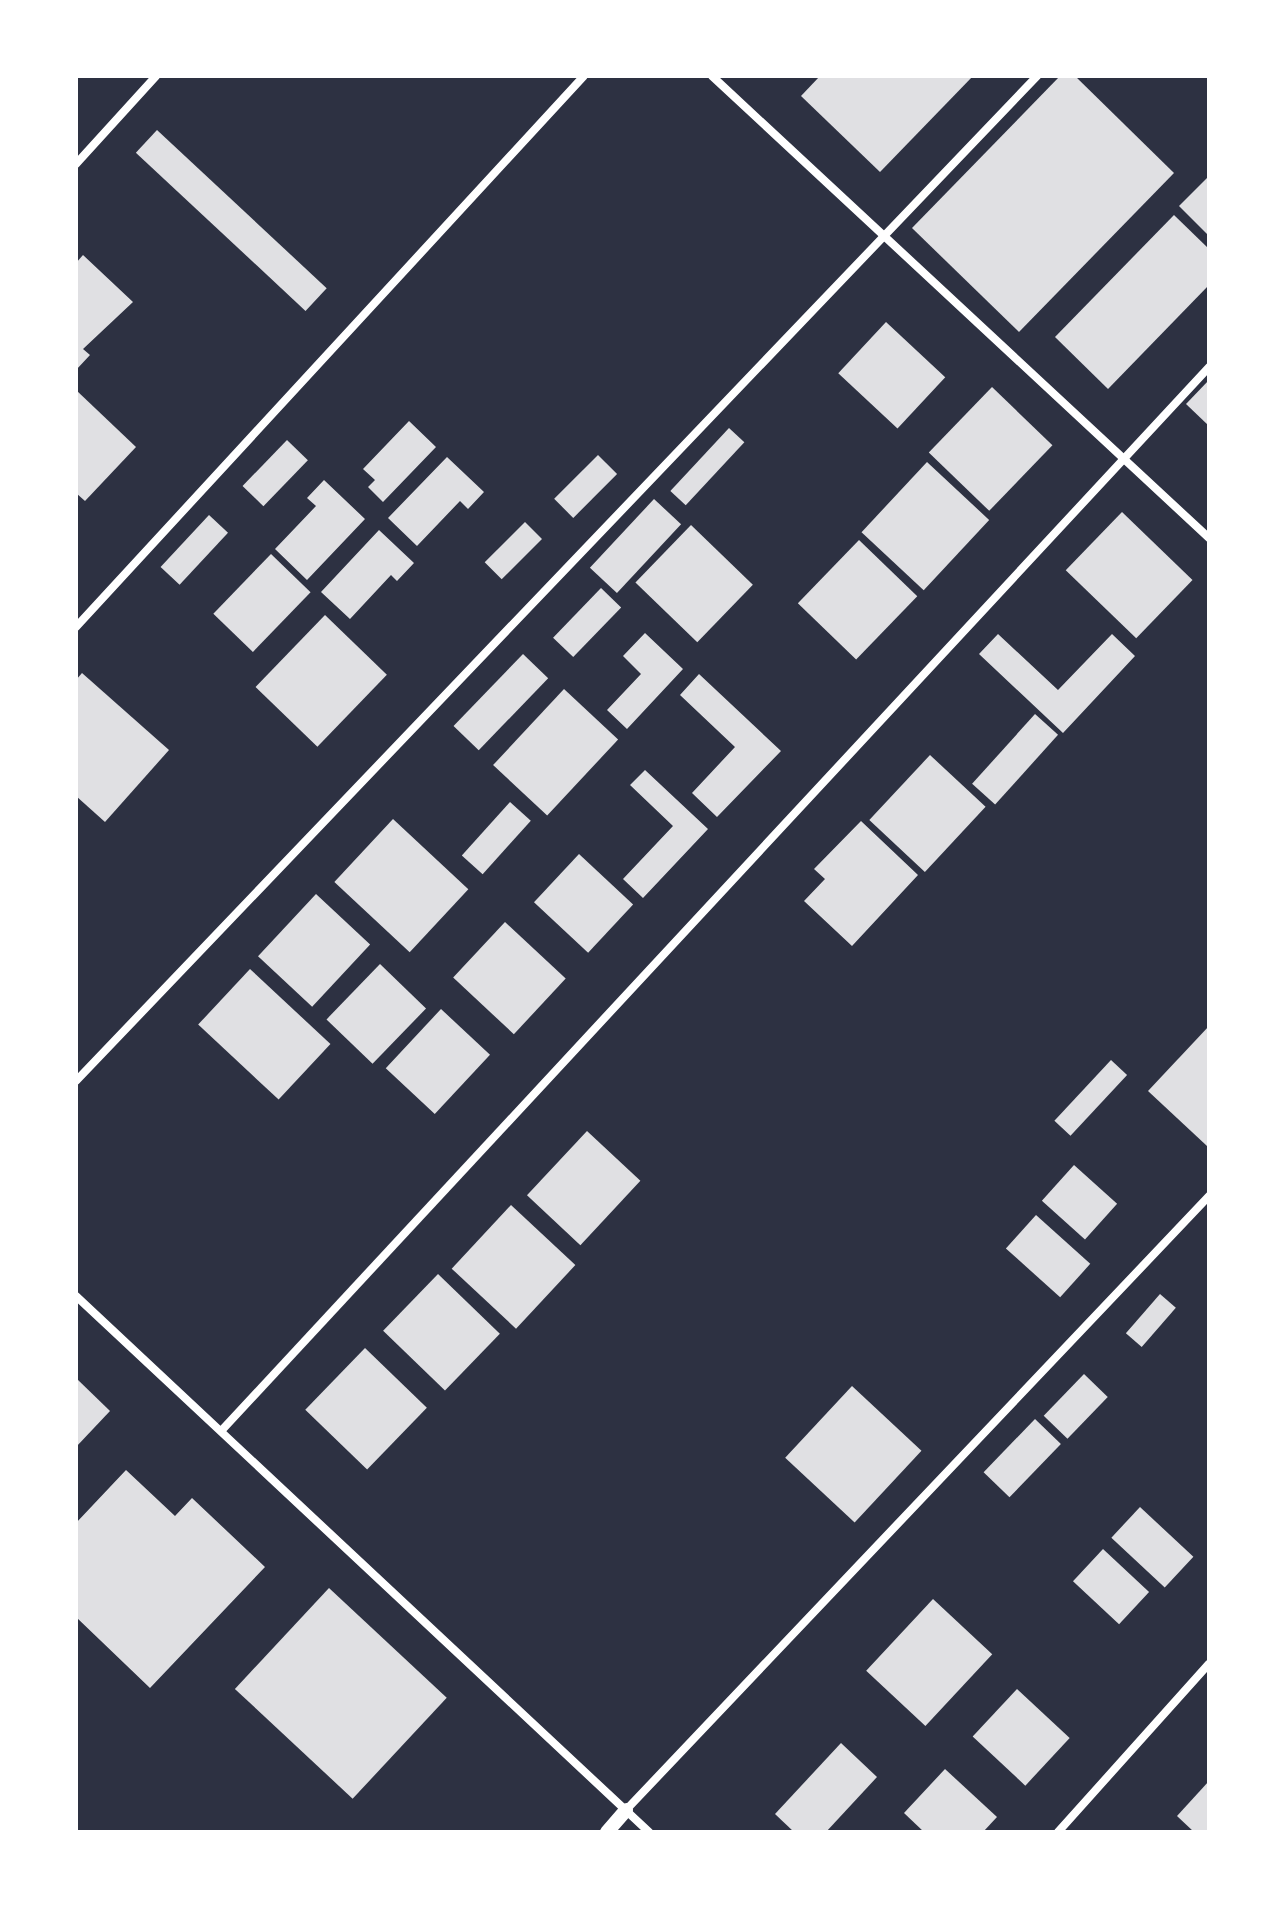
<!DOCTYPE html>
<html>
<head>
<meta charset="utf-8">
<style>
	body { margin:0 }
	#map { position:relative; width:1285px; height:1908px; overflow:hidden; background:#2d3142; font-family:Raleway,sans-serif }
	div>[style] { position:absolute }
	.building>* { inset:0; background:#e0e0e3; transform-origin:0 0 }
	.minor>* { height:8px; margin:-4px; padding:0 4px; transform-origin:4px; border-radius:4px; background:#fff }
	.tertiary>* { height:14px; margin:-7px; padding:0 7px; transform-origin:7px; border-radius:7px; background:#fff }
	span { translate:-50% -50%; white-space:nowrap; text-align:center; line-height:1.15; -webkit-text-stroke:6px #fff; paint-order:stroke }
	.frame { position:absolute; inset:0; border:78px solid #fff; pointer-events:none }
</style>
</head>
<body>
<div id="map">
	<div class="building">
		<i style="clip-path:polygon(820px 76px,973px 76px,880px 172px,801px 96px)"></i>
		<i style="clip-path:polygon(1060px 76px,1075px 76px,1174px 173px,1019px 332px,912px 228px)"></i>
		<i style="left:157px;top:130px;width:232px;height:31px;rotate:43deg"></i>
		<i style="clip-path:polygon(1209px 176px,1209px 236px,1179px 206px)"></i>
		<i style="clip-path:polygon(1174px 215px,1209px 249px,1209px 285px,1108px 389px,1055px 337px)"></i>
		<i style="clip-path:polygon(83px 255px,133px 302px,83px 349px,90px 355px,76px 370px,76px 263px)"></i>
		<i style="left:886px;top:322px;width:81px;height:70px;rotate:43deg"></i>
		<i style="clip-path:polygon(1209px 380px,1209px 426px,1186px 404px)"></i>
		<i style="left:992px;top:387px;width:84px;height:91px;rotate:44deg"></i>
		<i style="clip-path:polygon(76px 390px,136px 447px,85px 501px,76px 493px)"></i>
		<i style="clip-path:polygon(409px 421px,436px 447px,383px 502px,368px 487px,375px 480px,363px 469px)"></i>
		<i style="left:729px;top:428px;width:21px;height:86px;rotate:43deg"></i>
		<i style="left:287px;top:440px;width:29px;height:64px;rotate:44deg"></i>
		<i style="left:598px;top:455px;width:27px;height:62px;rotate:45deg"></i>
		<i style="clip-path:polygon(447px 457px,484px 492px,468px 509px,460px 501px,417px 546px,388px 518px)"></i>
		<i style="left:927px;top:462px;width:85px;height:96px;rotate:43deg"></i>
		<i style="clip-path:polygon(324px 480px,365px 519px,307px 580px,275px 549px,316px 506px,307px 498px)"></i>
		<i style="left:654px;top:499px;width:37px;height:94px;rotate:43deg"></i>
		<i style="left:1122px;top:512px;width:98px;height:81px;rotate:44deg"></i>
		<i style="left:209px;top:515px;width:26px;height:71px;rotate:43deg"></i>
		<i style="left:525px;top:522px;width:24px;height:57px;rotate:45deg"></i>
		<i style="left:691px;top:525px;width:86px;height:80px;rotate:44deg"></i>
		<i style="clip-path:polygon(379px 530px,414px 563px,397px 581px,391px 575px,350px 619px,321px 592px)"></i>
		<i style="left:859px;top:540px;width:81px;height:88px;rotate:44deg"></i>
		<i style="left:271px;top:554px;width:55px;height:83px;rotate:44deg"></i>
		<i style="left:601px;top:588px;width:28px;height:69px;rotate:44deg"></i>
		<i style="left:325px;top:615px;width:86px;height:100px;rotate:44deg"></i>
		<i style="clip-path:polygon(645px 633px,683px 669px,627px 729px,607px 710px,641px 674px,623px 656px)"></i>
		<i style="clip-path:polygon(998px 634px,1058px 690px,1112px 634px,1135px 656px,1063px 733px,979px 654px)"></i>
		<i style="left:523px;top:654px;width:35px;height:100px;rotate:44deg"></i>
		<i style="clip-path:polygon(82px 673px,169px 750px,105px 822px,76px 796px,76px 680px)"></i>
		<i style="clip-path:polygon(699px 674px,781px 751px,717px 817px,692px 793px,735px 747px,680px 695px)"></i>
		<i style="left:564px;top:689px;width:74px;height:104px;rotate:43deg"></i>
		<i style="left:1035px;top:714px;width:31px;height:94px;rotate:42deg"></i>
		<i style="left:930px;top:755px;width:76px;height:89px;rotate:43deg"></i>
		<i style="clip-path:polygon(645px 770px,708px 829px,643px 898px,623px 879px,673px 826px,630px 785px)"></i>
		<i style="left:510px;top:802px;width:28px;height:72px;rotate:42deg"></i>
		<i style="left:393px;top:819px;width:103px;height:86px;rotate:43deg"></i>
		<i style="clip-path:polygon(861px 821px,918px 875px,852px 946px,804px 901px,825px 879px,814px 869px)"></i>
		<i style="left:579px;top:854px;width:74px;height:66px;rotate:43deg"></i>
		<i style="left:316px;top:894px;width:74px;height:85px;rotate:43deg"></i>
		<i style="left:505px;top:922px;width:83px;height:76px;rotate:43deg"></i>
		<i style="left:380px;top:964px;width:64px;height:77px;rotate:44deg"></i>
		<i style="left:250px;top:969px;width:110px;height:76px;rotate:43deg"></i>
		<i style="left:441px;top:1009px;width:67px;height:81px;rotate:43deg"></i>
		<i style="clip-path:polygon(1209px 1026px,1209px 1144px,1207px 1146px,1148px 1091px)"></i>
		<i style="left:1111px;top:1060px;width:22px;height:83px;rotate:43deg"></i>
		<i style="left:587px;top:1131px;width:73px;height:88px;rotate:43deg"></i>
		<i style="left:1074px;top:1165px;width:58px;height:48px;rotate:42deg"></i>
		<i style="left:511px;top:1205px;width:88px;height:87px;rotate:43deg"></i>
		<i style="left:1036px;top:1215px;width:73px;height:45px;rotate:42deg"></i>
		<i style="left:438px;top:1274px;width:86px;height:79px;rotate:44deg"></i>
		<i style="left:1160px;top:1294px;width:21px;height:52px;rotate:41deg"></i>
		<i style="left:365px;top:1348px;width:86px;height:86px;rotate:44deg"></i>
		<i style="left:1084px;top:1374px;width:33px;height:58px;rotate:44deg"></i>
		<i style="clip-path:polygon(76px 1378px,110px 1411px,76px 1447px)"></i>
		<i style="left:852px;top:1386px;width:95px;height:98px;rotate:43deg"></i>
		<i style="left:1035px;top:1419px;width:36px;height:74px;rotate:44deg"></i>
		<i style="clip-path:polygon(126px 1470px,175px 1516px,192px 1498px,265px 1567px,150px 1688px,76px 1617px,76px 1523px)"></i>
		<i style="left:1140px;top:1507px;width:73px;height:42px;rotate:43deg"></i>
		<i style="left:1103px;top:1549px;width:63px;height:44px;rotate:43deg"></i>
		<i style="left:329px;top:1588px;width:161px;height:138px;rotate:43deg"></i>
		<i style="left:933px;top:1599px;width:81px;height:98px;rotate:43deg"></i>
		<i style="left:1017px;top:1689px;width:72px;height:65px;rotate:43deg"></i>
		<i style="clip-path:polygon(841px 1743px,877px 1777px,826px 1832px,794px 1832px,775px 1814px)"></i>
		<i style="clip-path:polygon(945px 1769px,997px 1817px,983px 1832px,924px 1832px,904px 1813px)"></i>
		<i style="clip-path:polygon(1209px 1781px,1209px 1832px,1194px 1832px,1177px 1816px)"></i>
	</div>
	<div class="minor">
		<i style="left:712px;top:76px;width:679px;rotate:42.91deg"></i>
		<i style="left:76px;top:164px;width:119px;rotate:-47.7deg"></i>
		<i style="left:76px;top:627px;width:749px;rotate:-47.33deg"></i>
		<i style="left:76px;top:1081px;width:1391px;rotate:-46.28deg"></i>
		<i style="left:76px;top:1296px;width:785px;rotate:43.09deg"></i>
		<i style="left:222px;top:1430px;width:1451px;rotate:-47.12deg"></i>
		<i style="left:626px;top:1810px;width:847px;rotate:-46.48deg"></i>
		<i style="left:1058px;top:1832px;width:226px;rotate:-48.1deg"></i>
	</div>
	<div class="tertiary">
		<i style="left:607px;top:1832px;width:29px;rotate:-49deg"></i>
	</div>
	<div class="frame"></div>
</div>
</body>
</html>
